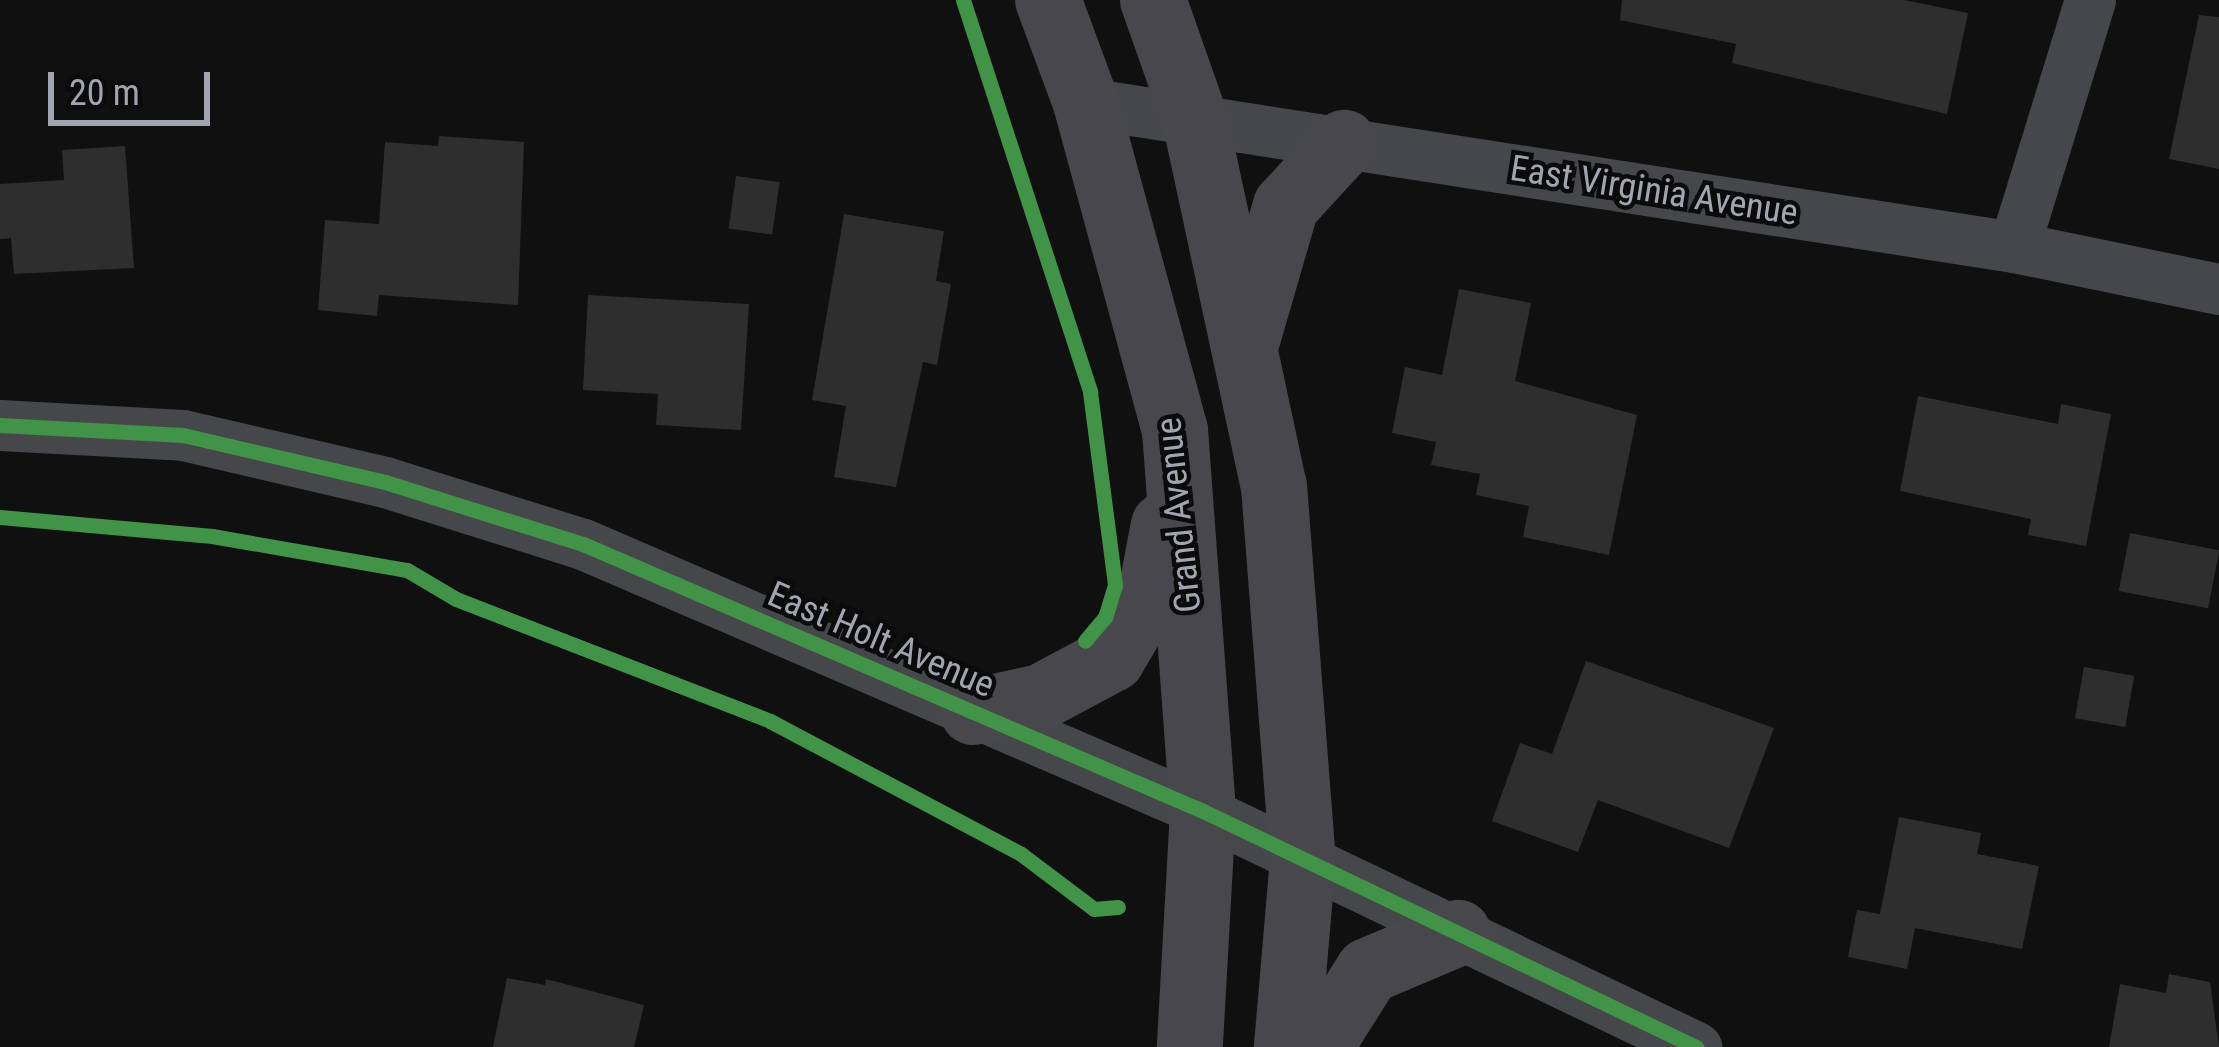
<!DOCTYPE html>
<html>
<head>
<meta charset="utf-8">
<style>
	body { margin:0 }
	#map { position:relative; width:2219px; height:1047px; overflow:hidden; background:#101011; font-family:"Roboto Condensed",sans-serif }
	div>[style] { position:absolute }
	.building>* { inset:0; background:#2e2e2f; transform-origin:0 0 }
	.minor>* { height:51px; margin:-25.5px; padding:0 25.5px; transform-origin:25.5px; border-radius:25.5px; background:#46474a }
	.major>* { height:66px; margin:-33px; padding:0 33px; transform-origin:33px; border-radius:33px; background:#48484c }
	.cycleway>* { height:15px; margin:-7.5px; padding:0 7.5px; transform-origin:7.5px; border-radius:7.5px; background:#419447 }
	span { translate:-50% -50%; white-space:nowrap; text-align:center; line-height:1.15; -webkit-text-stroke:9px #0b0b0c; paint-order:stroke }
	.street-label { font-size:36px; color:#a2a5b0 }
	.scale { position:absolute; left:48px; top:72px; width:162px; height:54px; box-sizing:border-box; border:6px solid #a2a5b0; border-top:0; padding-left:15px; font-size:36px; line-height:42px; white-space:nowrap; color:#a2a5b0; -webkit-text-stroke:9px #0b0b0c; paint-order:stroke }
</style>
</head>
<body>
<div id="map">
	<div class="building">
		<i style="clip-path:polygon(1622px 0,1904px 0,1968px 13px,1947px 114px,1732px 63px,1736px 44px,1620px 20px)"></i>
		<i style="clip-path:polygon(2199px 15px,2219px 17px,2219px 169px,2169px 159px)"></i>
		<i style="clip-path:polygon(439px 136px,524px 142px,518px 305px,379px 295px,377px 316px,318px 310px,325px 220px,379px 224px,385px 142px,438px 146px)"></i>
		<i style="clip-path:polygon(125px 146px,134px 268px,14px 274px,11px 238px,0 239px,0 184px,64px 180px,62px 150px)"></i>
		<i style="left:736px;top:176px;width:44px;height:53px;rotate:8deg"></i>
		<i style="clip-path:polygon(844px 214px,944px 231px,936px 281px,951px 284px,937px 365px,923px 362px,896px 487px,834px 477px,846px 406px,812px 400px)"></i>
		<i style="clip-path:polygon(1459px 289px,1531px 303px,1515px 381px,1637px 415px,1609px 555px,1523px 537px,1529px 506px,1476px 495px,1480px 474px,1431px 465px,1436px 442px,1392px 433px,1405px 367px,1442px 375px)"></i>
		<i style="clip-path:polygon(588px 295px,749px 304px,741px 430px,656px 425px,658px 394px,583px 390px)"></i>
		<i style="clip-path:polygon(1918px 396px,2058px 424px,2061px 404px,2111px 414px,2086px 546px,2028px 535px,2031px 519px,1900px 491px)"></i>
		<i style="left:2130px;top:533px;width:91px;height:59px;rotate:11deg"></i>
		<i style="clip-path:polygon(1586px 661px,1774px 728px,1729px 848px,1598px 800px,1578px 852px,1492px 821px,1520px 743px,1552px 754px)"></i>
		<i style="left:2084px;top:667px;width:51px;height:52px;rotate:10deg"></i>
		<i style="clip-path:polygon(1899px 817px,1981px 833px,1977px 854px,2039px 866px,2022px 949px,1915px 928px,1907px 969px,1848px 957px,1857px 910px,1880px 914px)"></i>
		<i style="clip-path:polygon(2169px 974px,2210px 982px,2219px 1047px,2109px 1047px,2120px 984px,2166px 993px)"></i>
		<i style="clip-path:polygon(507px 978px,545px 985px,546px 979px,644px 1005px,634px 1047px,493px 1047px)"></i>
	</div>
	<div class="minor">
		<i style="left:1086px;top:103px;width:939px;rotate:8.82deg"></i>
		<i style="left:2014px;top:247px;width:209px;rotate:11.6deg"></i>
		<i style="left:2014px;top:247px;width:258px;rotate:-72.9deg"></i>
		<i style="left:0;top:425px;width:183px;rotate:3.1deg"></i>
		<i style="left:183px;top:435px;width:207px;rotate:13.1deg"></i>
		<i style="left:385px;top:482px;width:207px;rotate:17.4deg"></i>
		<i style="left:583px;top:544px;width:675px;rotate:23.3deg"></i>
		<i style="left:1203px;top:811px;width:547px;rotate:25.58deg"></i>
	</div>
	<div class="major">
		<i style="left:1048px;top:0;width:110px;rotate:69.7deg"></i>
		<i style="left:1086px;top:103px;width:339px;rotate:74.8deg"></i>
		<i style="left:1175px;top:430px;width:382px;rotate:85.8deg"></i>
		<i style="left:1203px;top:811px;width:236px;rotate:93.2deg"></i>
		<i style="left:1153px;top:0;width:126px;rotate:70.6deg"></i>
		<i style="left:1195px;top:119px;width:375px;rotate:77.9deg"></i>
		<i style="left:1274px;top:486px;width:374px;rotate:85.6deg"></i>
		<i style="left:1303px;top:859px;width:189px;rotate:94.9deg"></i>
		<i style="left:1247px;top:340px;width:140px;rotate:-73.8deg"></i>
		<i style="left:1286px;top:206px;width:86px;rotate:-47.4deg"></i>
		<i style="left:973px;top:712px;width:70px;rotate:-12.4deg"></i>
		<i style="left:1041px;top:697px;width:81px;rotate:-28.2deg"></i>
		<i style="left:1112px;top:659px;width:77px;rotate:-59.4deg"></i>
		<i style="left:1151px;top:593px;width:69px;rotate:-79.2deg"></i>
		<i style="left:1320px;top:1047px;width:90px;rotate:-57.7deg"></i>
		<i style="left:1368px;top:971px;width:98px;rotate:-22.9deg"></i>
	</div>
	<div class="cycleway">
		<i style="left:963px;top:0;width:412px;rotate:72deg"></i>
		<i style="left:1090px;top:392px;width:195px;rotate:82.6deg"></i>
		<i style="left:1115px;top:585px;width:34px;rotate:107deg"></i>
		<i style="left:1105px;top:617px;width:31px;rotate:130deg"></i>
		<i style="left:0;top:425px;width:183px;rotate:3.1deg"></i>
		<i style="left:183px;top:435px;width:207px;rotate:13.1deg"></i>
		<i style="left:385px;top:482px;width:207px;rotate:17.4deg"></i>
		<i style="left:583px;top:544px;width:675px;rotate:23.3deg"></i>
		<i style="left:1203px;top:811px;width:547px;rotate:25.58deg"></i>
		<i style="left:0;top:517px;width:213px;rotate:5.1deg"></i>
		<i style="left:212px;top:536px;width:198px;rotate:9.9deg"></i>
		<i style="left:407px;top:570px;width:57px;rotate:30.6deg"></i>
		<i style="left:456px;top:599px;width:337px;rotate:21.2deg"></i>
		<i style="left:770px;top:721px;width:284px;rotate:27.9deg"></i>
		<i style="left:1021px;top:854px;width:91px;rotate:37deg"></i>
		<i style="left:1094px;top:909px;width:24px;rotate:-5deg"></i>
	</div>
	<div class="street-label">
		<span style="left:1654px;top:191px;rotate:9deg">East Virginia Avenue</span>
		<span style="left:1179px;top:515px;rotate:-96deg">Grand Avenue</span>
		<span style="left:881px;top:640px;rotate:23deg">East Holt Avenue</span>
	</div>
	<div class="scale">20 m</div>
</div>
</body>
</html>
